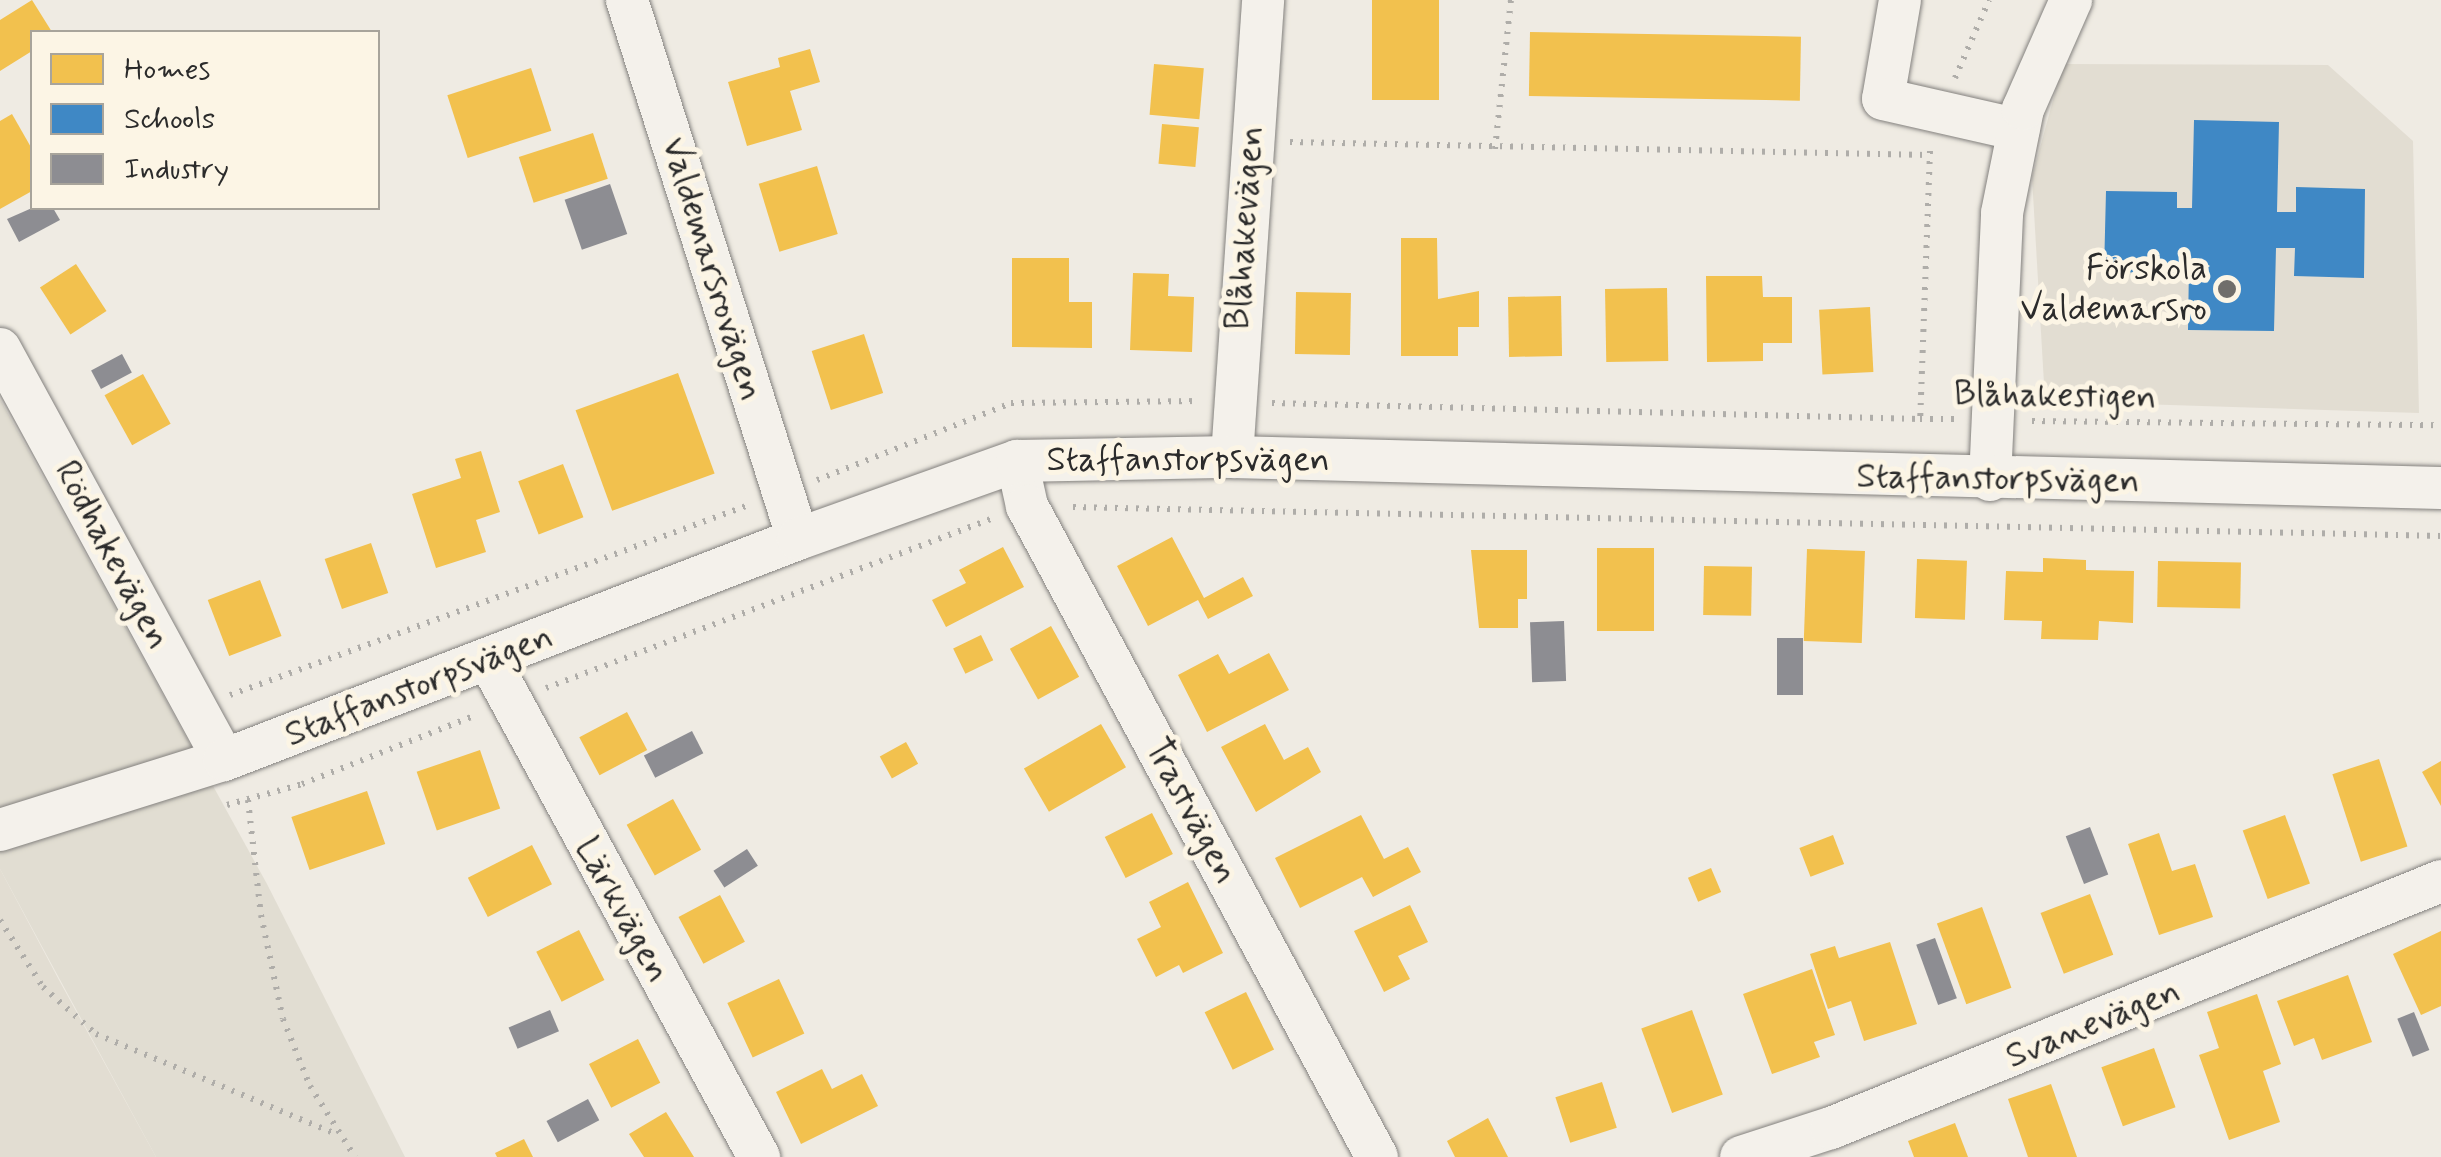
<!DOCTYPE html>
<html>
<head>
<meta charset="utf-8">
<style>
	body { margin:0 }
	#map { position:relative; width:2441px; height:1157px; overflow:hidden; background:#efebe3; font-family:Mynerve,sans-serif }
	div>[style] { position:absolute }
	.built>* { inset:0; background:#e2ddd2 }
	.green>* { inset:0; background:#e1ddd2 }
	.homes>* { inset:0; background:#f2c14e; transform-origin:0 0 }
	.schools>* { inset:0; background:#3f88c5 }
	.industry>* { inset:0; background:#8d8d92; transform-origin:0 0 }
	.path>* { height:6px; margin-top:-3px; transform-origin:0; background:repeating-linear-gradient(90deg,#afada9 0 2.5px,transparent 0 10.5px) }
	.roads { filter:drop-shadow(0 0 2px #83817e) drop-shadow(0 0 2px #83817e) }
	.minor>* { height:42px; margin:-21px; padding:0 21px; transform-origin:21px; border-radius:21px; background:#f4f1eb }
	.dots>* { width:28px; height:28px; translate:-50% -50%; box-sizing:border-box; border:5px solid #fcf5e5; border-radius:50% }
	span { translate:-50% -50%; white-space:nowrap; text-align:center; line-height:1.15; -webkit-text-stroke:10px #fcf5e5; paint-order:stroke }
	.street-label { font-size:35px; color:#2b2b2b }
	.poi-label { font-size:35px; color:#2b2b2b }
	.right { translate:-100% -50%; text-align:right }
	.legend { position:absolute; left:30px; top:30px; width:350px; height:180px; box-sizing:border-box; background:#fcf5e5; border:2px solid #a8a49b; margin:0; padding:12px 18px; list-style:none; font-size:30px; color:#2b2b2b }
	.legend li { display:flex; align-items:center; gap:20px; height:50px }
	.legend b { width:50px; border:2px solid #a8a49b }
</style>
</head>
<body>
<div id="map">
	<div class="built">
		<i style="clip-path:polygon(2063px 64px,2328px 65px,2413px 141px,2419px 413px,2045px 401px,2032px 177px)"></i>
		<i style="clip-path:polygon(0 869px,59px 980px,156px 1157px,0 1157px)"></i>
	</div>
	<div class="green">
		<i style="clip-path:polygon(0 399px,267px 884px,405px 1157px,156px 1157px,0 869px)"></i>
	</div>
	<div class="homes">
		<i style="clip-path:polygon(32px 0,52px 32px,32px 32px,32px 51px,0 71px,0 20px)"></i>
		<i style="left:1372px;top:0;width:67px;height:100px"></i>
		<i style="left:1530px;top:32px;width:271px;height:64px;rotate:1deg"></i>
		<i style="clip-path:polygon(810px 49px,820px 82px,790px 91px,802px 130px,747px 146px,728px 82px,780px 67px,778px 58px)"></i>
		<i style="left:1154px;top:64px;width:50px;height:51px;rotate:5deg"></i>
		<i style="left:531px;top:68px;width:66px;height:88px;rotate:72deg"></i>
		<i style="clip-path:polygon(12px 114px,32px 149px,32px 191px,0 209px,0 121px)"></i>
		<i style="left:1162px;top:124px;width:37px;height:40px;rotate:5deg"></i>
		<i style="left:593px;top:133px;width:48px;height:78px;rotate:72deg"></i>
		<i style="left:817px;top:166px;width:71px;height:61px;rotate:73deg"></i>
		<i style="clip-path:polygon(1401px 238px,1437px 238px,1438px 299px,1479px 291px,1479px 327px,1458px 327px,1458px 356px,1401px 356px)"></i>
		<i style="clip-path:polygon(1012px 258px,1069px 258px,1069px 302px,1092px 302px,1092px 348px,1012px 347px)"></i>
		<i style="left:76px;top:264px;width:56px;height:43px;rotate:57deg"></i>
		<i style="clip-path:polygon(1133px 273px,1169px 274px,1168px 296px,1194px 297px,1192px 352px,1130px 350px)"></i>
		<i style="clip-path:polygon(1706px 276px,1762px 276px,1763px 297px,1792px 297px,1792px 343px,1763px 343px,1763px 361px,1707px 362px)"></i>
		<i style="left:1667px;top:288px;width:73px;height:62px;rotate:89deg"></i>
		<i style="left:1296px;top:292px;width:55px;height:62px;rotate:1deg"></i>
		<i style="left:1561px;top:296px;width:60px;height:53px;rotate:89deg"></i>
		<i style="left:1870px;top:307px;width:65px;height:51px;rotate:87deg"></i>
		<i style="left:864px;top:334px;width:62px;height:55px;rotate:72deg"></i>
		<i style="left:678px;top:373px;width:107px;height:109px;rotate:70deg"></i>
		<i style="left:143px;top:374px;width:57px;height:44px;rotate:61deg"></i>
		<i style="clip-path:polygon(481px 451px,500px 512px,476px 520px,486px 552px,436px 568px,412px 494px,461px 478px,455px 459px)"></i>
		<i style="left:563px;top:464px;width:57px;height:48px;rotate:69deg"></i>
		<i style="clip-path:polygon(1172px 537px,1204px 598px,1243px 577px,1253px 596px,1208px 619px,1198px 600px,1148px 626px,1117px 566px)"></i>
		<i style="left:371px;top:543px;width:53px;height:49px;rotate:71deg"></i>
		<i style="clip-path:polygon(1003px 547px,1024px 587px,946px 627px,932px 600px,966px 583px,959px 570px)"></i>
		<i style="left:1597px;top:548px;width:57px;height:83px"></i>
		<i style="left:1807px;top:549px;width:58px;height:92px;rotate:2deg"></i>
		<i style="clip-path:polygon(1471px 550px,1527px 550px,1527px 599px,1518px 599px,1518px 628px,1479px 628px)"></i>
		<i style="clip-path:polygon(2043px 558px,2086px 560px,2086px 570px,2134px 571px,2133px 623px,2099px 621px,2098px 640px,2041px 639px,2042px 621px,2004px 620px,2006px 571px,2043px 572px)"></i>
		<i style="left:1917px;top:559px;width:50px;height:59px;rotate:2deg"></i>
		<i style="left:2158px;top:561px;width:83px;height:46px;rotate:1deg"></i>
		<i style="left:1704px;top:566px;width:48px;height:49px;rotate:1deg"></i>
		<i style="left:260px;top:580px;width:60px;height:56px;rotate:69deg"></i>
		<i style="left:1051px;top:626px;width:58px;height:47px;rotate:61deg"></i>
		<i style="left:981px;top:635px;width:28px;height:31px;rotate:64deg"></i>
		<i style="clip-path:polygon(1269px 653px,1289px 690px,1207px 732px,1178px 675px,1218px 654px,1229px 674px)"></i>
		<i style="left:627px;top:712px;width:43px;height:54px;rotate:62deg"></i>
		<i style="left:1101px;top:724px;width:50px;height:89px;rotate:60deg"></i>
		<i style="clip-path:polygon(1265px 724px,1284px 760px,1308px 747px,1321px 772px,1256px 812px,1221px 747px)"></i>
		<i style="left:906px;top:742px;width:25px;height:30px;rotate:61deg"></i>
		<i style="left:480px;top:750px;width:62px;height:67px;rotate:71deg"></i>
		<i style="left:2379px;top:759px;width:92px;height:49px;rotate:72deg"></i>
		<i style="clip-path:polygon(2441px 761px,2441px 806px,2422px 772px)"></i>
		<i style="left:367px;top:791px;width:56px;height:80px;rotate:71deg"></i>
		<i style="left:673px;top:799px;width:58px;height:53px;rotate:61deg"></i>
		<i style="left:1152px;top:813px;width:46px;height:53px;rotate:63deg"></i>
		<i style="clip-path:polygon(1361px 815px,1384px 859px,1408px 847px,1421px 872px,1373px 897px,1362px 877px,1300px 908px,1275px 858px)"></i>
		<i style="left:2285px;top:815px;width:73px;height:45px;rotate:70deg"></i>
		<i style="clip-path:polygon(2159px 833px,2172px 871px,2195px 864px,2213px 917px,2159px 935px,2128px 844px)"></i>
		<i style="left:1833px;top:835px;width:31px;height:36px;rotate:69deg"></i>
		<i style="left:532px;top:845px;width:44px;height:72px;rotate:63deg"></i>
		<i style="left:1711px;top:868px;width:26px;height:25px;rotate:67deg"></i>
		<i style="clip-path:polygon(1188px 882px,1223px 953px,1183px 973px,1179px 965px,1156px 977px,1137px 939px,1161px 927px,1149px 902px)"></i>
		<i style="left:2090px;top:894px;width:65px;height:53px;rotate:69deg"></i>
		<i style="left:720px;top:895px;width:53px;height:47px;rotate:62deg"></i>
		<i style="clip-path:polygon(1410px 905px,1428px 942px,1398px 956px,1410px 979px,1384px 992px,1354px 931px)"></i>
		<i style="left:1982px;top:907px;width:86px;height:48px;rotate:70deg"></i>
		<i style="left:579px;top:930px;width:56px;height:48px;rotate:63deg"></i>
		<i style="clip-path:polygon(2441px 931px,2441px 1006px,2421px 1015px,2393px 954px)"></i>
		<i style="clip-path:polygon(1890px 942px,1917px 1024px,1864px 1041px,1851px 1001px,1828px 1009px,1810px 954px,1835px 946px,1839px 958px)"></i>
		<i style="clip-path:polygon(1812px 969px,1835px 1035px,1814px 1042px,1820px 1057px,1772px 1074px,1743px 994px)"></i>
		<i style="clip-path:polygon(2348px 975px,2372px 1042px,2322px 1060px,2314px 1038px,2294px 1046px,2277px 1001px)"></i>
		<i style="left:779px;top:979px;width:60px;height:57px;rotate:65deg"></i>
		<i style="left:1246px;top:992px;width:64px;height:46px;rotate:64deg"></i>
		<i style="clip-path:polygon(2257px 994px,2281px 1064px,2263px 1071px,2280px 1122px,2229px 1140px,2199px 1055px,2219px 1048px,2207px 1012px)"></i>
		<i style="left:1692px;top:1010px;width:90px;height:54px;rotate:70deg"></i>
		<i style="left:638px;top:1039px;width:49px;height:55px;rotate:63deg"></i>
		<i style="left:2154px;top:1048px;width:63px;height:56px;rotate:70deg"></i>
		<i style="clip-path:polygon(822px 1069px,832px 1089px,862px 1074px,878px 1106px,801px 1144px,776px 1092px)"></i>
		<i style="left:1602px;top:1082px;width:48px;height:49px;rotate:72deg"></i>
		<i style="clip-path:polygon(2051px 1084px,2077px 1157px,2028px 1157px,2008px 1099px)"></i>
		<i style="clip-path:polygon(666px 1112px,694px 1157px,644px 1157px,629px 1134px)"></i>
		<i style="clip-path:polygon(1488px 1118px,1508px 1157px,1455px 1157px,1447px 1141px)"></i>
		<i style="clip-path:polygon(1955px 1123px,1968px 1157px,1914px 1157px,1908px 1141px)"></i>
		<i style="clip-path:polygon(524px 1139px,533px 1157px,497px 1157px,495px 1153px)"></i>
	</div>
	<div class="schools">
		<i style="clip-path:polygon(2194px 120px,2279px 122px,2277px 212px,2296px 212px,2296px 187px,2365px 189px,2364px 278px,2294px 276px,2295px 248px,2276px 248px,2274px 331px,2188px 330px,2189px 264px,2176px 263px,2176px 273px,2104px 272px,2106px 191px,2177px 192px,2177px 208px,2192px 208px)"></i>
	</div>
	<div class="industry">
		<i style="left:610px;top:184px;width:53px;height:48px;rotate:71deg"></i>
		<i style="clip-path:polygon(32px 208px,53px 208px,60px 220px,19px 242px,7px 219px)"></i>
		<i style="left:122px;top:354px;width:21px;height:35px;rotate:62deg"></i>
		<i style="left:1564px;top:621px;width:60px;height:34px;rotate:88deg"></i>
		<i style="left:1777px;top:638px;width:26px;height:57px"></i>
		<i style="left:692px;top:731px;width:25px;height:54px;rotate:63deg"></i>
		<i style="left:2090px;top:827px;width:51px;height:26px;rotate:69deg"></i>
		<i style="left:747px;top:849px;width:20px;height:40px;rotate:57deg"></i>
		<i style="left:1935px;top:938px;width:64px;height:20px;rotate:70deg"></i>
		<i style="left:550px;top:1010px;width:23px;height:45px;rotate:67deg"></i>
		<i style="left:2414px;top:1012px;width:41px;height:18px;rotate:68deg"></i>
		<i style="left:588px;top:1099px;width:24px;height:47px;rotate:62deg"></i>
	</div>
	<div class="path">
		<i style="left:1955px;top:78px;width:85px;rotate:-66.4deg"></i>
		<i style="left:1290px;top:142px;width:639px;rotate:1.17deg"></i>
		<i style="left:1495px;top:149px;width:150px;rotate:-83.9deg"></i>
		<i style="left:1930px;top:151px;width:268px;rotate:92.1deg"></i>
		<i style="left:1920px;top:419px;width:35px"></i>
		<i style="left:1272px;top:403px;width:648px;rotate:1.41deg"></i>
		<i style="left:2032px;top:421px;width:409px;rotate:0.6deg"></i>
		<i style="left:817px;top:480px;width:209px;rotate:-21.6deg"></i>
		<i style="left:1011px;top:403px;width:188px;rotate:-0.6deg"></i>
		<i style="left:1073px;top:507px;width:1368px;rotate:1.21deg"></i>
		<i style="left:546px;top:688px;width:477px;rotate:-20.8deg"></i>
		<i style="left:230px;top:695px;width:553px;rotate:-20.11deg"></i>
		<i style="left:248px;top:800px;width:116px;rotate:83.6deg"></i>
		<i style="left:261px;top:915px;width:106px;rotate:78.1deg"></i>
		<i style="left:283px;top:1019px;width:72px;rotate:68.1deg"></i>
		<i style="left:310px;top:1086px;width:84px;rotate:57.6deg"></i>
		<i style="left:227px;top:805px;width:78px;rotate:-15.6deg"></i>
		<i style="left:302px;top:784px;width:185px;rotate:-21.6deg"></i>
		<i style="left:0;top:920px;width:80px;rotate:57.3deg"></i>
		<i style="left:43px;top:987px;width:71px;rotate:41.6deg"></i>
		<i style="left:96px;top:1034px;width:260px;rotate:22.6deg"></i>
	</div>
	<div class="roads">
		<div class="minor">
			<i style="left:627px;top:0;width:565px;rotate:72.4deg"></i>
			<i style="left:1900px;top:0;width:100px;rotate:99.7deg"></i>
			<i style="left:1883px;top:99px;width:139px;rotate:12.8deg"></i>
			<i style="left:0;top:349px;width:468px;rotate:61.4deg"></i>
			<i style="left:1232px;top:457px;width:458px;rotate:-86.1deg"></i>
			<i style="left:1017px;top:461px;width:46px;rotate:77.5deg"></i>
			<i style="left:1027px;top:506px;width:739px;rotate:61.74deg"></i>
			<i style="left:1990px;top:480px;width:267px;rotate:-87.4deg"></i>
			<i style="left:2002px;top:213px;width:106px;rotate:-78.6deg"></i>
			<i style="left:2023px;top:109px;width:119px;rotate:-66.2deg"></i>
			<i style="left:489px;top:660px;width:566px;rotate:61.49deg"></i>
			<i style="left:0;top:830px;width:235px;rotate:-17.4deg"></i>
			<i style="left:224px;top:760px;width:615px;rotate:-21.06deg"></i>
			<i style="left:798px;top:539px;width:232px;rotate:-19.6deg"></i>
			<i style="left:1017px;top:461px;width:215px;rotate:-1.1deg"></i>
			<i style="left:1232px;top:457px;width:1209px;rotate:1.47deg"></i>
			<i style="left:1741px;top:1157px;width:95px;rotate:-17.9deg"></i>
			<i style="left:1831px;top:1128px;width:658px;rotate:-22.04deg"></i>
		</div>
	</div>
	<div class="dots">
		<i style="left:2227px;top:289px;background:#706e6b"></i>
	</div>
	<div class="street-label">
		<span style="left:1245px;top:228px;rotate:-86deg">Blåhakevägen</span>
		<span style="left:712px;top:269px;rotate:73deg">Valdemarsrovägen</span>
		<span style="left:2055px;top:396px;rotate:1deg">Blåhakestigen</span>
		<span style="left:1188px;top:460px">Staffanstorpsvägen</span>
		<span style="left:1998px;top:479px;rotate:1deg">Staffanstorpsvägen</span>
		<span style="left:112px;top:555px;rotate:62deg">Rödhakevägen</span>
		<span style="left:419px;top:686px;rotate:-21deg">Staffanstorpsvägen</span>
		<span style="left:1191px;top:811px;rotate:62deg">Trastvägen</span>
		<span style="left:622px;top:910px;rotate:61deg">Lärkvägen</span>
		<span style="left:2093px;top:1024px;rotate:-22deg">Svanevägen</span>
	</div>
	<div class="poi-label">
		<span class="right" style="left:2207px;top:289px">Förskola<br>Valdemarsro</span>
	</div>
	<ul class="legend">
	<li><b style="height:28px;background:#f2c14e"></b>Homes</li>
	<li><b style="height:28px;background:#3f88c5"></b>Schools</li>
	<li><b style="height:28px;background:#8d8d92"></b>Industry</li>
	</ul>
</div>
</body>
</html>
